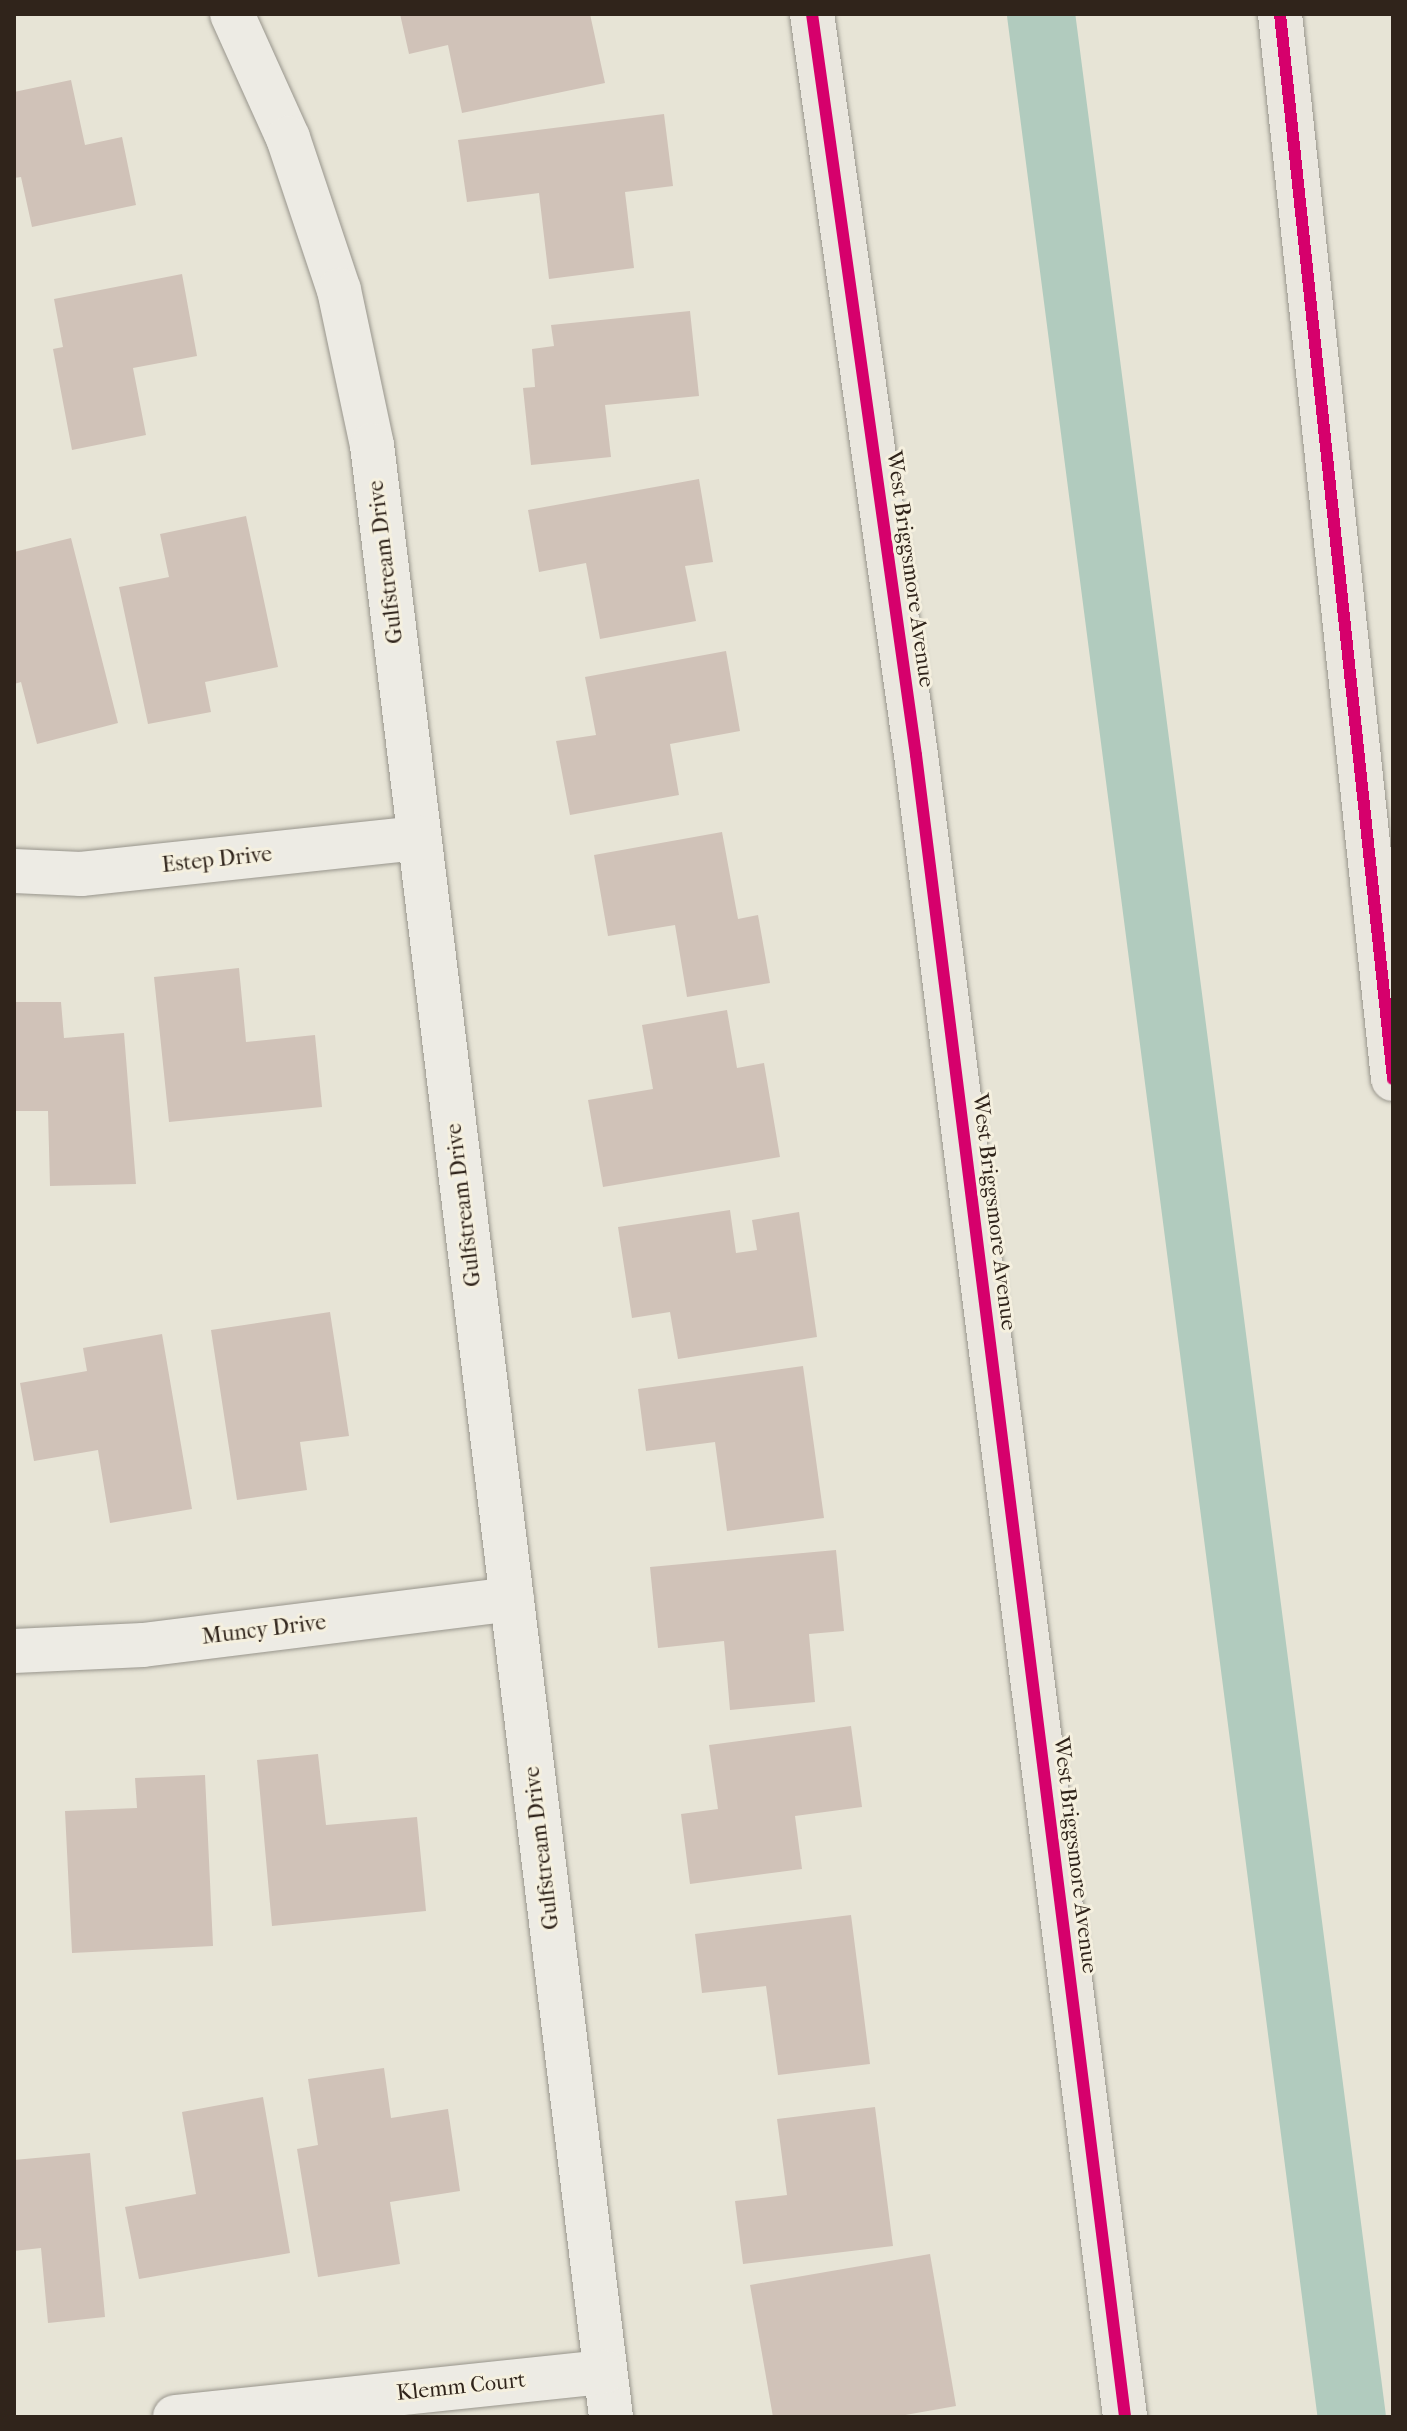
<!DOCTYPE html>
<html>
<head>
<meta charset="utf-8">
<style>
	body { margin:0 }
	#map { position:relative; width:1407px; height:2431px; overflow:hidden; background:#e7e4d6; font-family:"IM FELL French Canon",serif }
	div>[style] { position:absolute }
	.canal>* { height:68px; margin:-34px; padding:0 34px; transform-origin:34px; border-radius:34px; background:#b1cbbe }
	.building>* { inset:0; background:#d0c2b8 }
	.roads { filter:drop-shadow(0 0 2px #98958c) drop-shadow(0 0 2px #98958c) }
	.minor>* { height:44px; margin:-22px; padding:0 22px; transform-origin:22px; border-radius:22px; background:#edebe4 }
	.major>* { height:44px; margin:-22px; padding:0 22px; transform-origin:22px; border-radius:22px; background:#eae7df }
	.cycleway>* { height:12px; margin:-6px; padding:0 6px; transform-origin:6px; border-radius:6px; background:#d6006c }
	span { translate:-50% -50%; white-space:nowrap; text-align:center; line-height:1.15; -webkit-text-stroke:6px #f5f0df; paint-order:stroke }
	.street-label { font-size:22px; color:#30241b }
	.frame { position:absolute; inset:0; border:16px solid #30241b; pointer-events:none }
</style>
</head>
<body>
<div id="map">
	<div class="canal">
		<i style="left:1041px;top:14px;width:2423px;rotate:82.63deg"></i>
	</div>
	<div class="building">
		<i style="clip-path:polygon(400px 14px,590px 14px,605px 83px,462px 113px,448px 45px,409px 54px)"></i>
		<i style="clip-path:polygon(71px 80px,85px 145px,122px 137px,136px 205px,32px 227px,21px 177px,14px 178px,14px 92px)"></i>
		<i style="clip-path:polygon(664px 114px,673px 186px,625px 192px,634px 268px,549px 279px,539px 193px,467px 202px,458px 140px)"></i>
		<i style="clip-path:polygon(182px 274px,197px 356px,133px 368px,146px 435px,72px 450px,53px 349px,63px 347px,54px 299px)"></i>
		<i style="clip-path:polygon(690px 311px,699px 396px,605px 405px,611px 457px,531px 465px,523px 388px,535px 387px,532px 349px,554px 346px,551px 325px)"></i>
		<i style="clip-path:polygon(699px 479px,713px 562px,685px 566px,696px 621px,600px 639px,586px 563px,539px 572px,528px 510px)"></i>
		<i style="clip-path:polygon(246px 516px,278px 667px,205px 682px,211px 712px,148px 724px,119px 587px,169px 577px,160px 534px)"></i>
		<i style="clip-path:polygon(71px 538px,118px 723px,37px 744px,21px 682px,14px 684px,14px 552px)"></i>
		<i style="clip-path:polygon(726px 651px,740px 731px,670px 744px,679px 795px,570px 815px,556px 741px,596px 735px,585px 677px)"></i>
		<i style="clip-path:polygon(722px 832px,738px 919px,758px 915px,770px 983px,687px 997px,675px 925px,608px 936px,594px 855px)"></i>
		<i style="clip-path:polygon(239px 968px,246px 1042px,315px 1035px,322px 1107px,169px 1122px,154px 977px)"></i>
		<i style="clip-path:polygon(14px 1002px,61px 1002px,64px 1038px,124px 1033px,136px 1184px,50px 1186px,48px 1111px,14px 1111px)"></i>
		<i style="clip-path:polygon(727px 1010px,737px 1068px,764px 1063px,780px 1157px,603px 1187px,588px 1100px,653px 1089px,642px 1025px)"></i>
		<i style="clip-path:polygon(730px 1210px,736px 1253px,757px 1250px,752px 1220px,799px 1212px,817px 1337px,678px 1359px,670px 1312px,632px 1318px,618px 1227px)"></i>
		<i style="clip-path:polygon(330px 1312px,349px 1436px,300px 1442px,307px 1490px,237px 1500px,211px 1330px)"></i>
		<i style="clip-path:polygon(162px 1334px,192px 1509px,110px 1523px,98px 1450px,34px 1461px,20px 1383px,87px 1371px,83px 1348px)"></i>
		<i style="clip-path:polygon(803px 1366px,824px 1518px,727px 1531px,715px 1442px,646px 1451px,638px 1389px)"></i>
		<i style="clip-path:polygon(836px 1550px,844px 1631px,809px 1634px,815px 1702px,730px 1710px,724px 1641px,658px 1648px,650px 1567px)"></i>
		<i style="clip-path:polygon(851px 1726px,862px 1807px,795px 1816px,802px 1869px,690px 1884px,681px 1814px,718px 1809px,709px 1745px)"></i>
		<i style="clip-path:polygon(318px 1754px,326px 1825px,417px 1817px,426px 1911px,272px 1926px,257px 1760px)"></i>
		<i style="clip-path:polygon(205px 1775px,213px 1946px,72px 1953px,65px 1811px,137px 1808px,135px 1778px)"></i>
		<i style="clip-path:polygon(851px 1915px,870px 2064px,778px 2075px,766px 1986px,702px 1993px,695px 1934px)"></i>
		<i style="clip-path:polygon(384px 2068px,391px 2118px,448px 2109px,460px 2191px,390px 2202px,400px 2264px,318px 2277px,297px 2149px,318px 2145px,308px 2079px)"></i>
		<i style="clip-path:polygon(263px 2097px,290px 2253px,139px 2279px,125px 2207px,196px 2194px,182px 2112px)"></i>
		<i style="clip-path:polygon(875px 2107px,893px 2246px,743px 2264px,735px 2201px,787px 2195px,777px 2119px)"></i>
		<i style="clip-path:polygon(90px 2153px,105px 2317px,48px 2323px,41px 2248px,14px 2251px,14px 2160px)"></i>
		<i style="clip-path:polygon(930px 2254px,956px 2406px,894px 2417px,773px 2417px,750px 2285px)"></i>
	</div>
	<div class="roads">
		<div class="minor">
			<i style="left:232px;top:14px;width:136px;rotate:65.7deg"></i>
			<i style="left:288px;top:138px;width:160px;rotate:71.5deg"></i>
			<i style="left:339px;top:290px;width:158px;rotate:78deg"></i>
			<i style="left:372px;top:445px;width:1986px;rotate:83.09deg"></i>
			<i style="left:14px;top:871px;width:67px;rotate:2.6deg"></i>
			<i style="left:81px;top:874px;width:340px;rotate:-6.1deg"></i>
			<i style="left:14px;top:1651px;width:129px;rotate:-2.7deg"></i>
			<i style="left:143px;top:1645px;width:372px;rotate:-7.1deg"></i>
			<i style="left:175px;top:2417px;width:431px;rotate:-6deg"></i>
		</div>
		<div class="major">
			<i style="left:812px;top:14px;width:748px;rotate:82.01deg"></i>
			<i style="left:916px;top:755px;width:1675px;rotate:82.83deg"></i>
			<i style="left:1280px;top:14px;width:1071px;rotate:83.94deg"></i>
		</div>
	</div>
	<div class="cycleway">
		<i style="left:812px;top:14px;width:748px;rotate:82.01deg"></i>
		<i style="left:916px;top:755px;width:1675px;rotate:82.83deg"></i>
		<i style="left:1280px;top:14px;width:1071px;rotate:83.94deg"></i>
	</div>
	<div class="street-label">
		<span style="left:386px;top:562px;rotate:-97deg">Gulfstream Drive</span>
		<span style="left:910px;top:569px;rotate:82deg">West Briggsmore Avenue</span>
		<span style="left:217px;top:860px;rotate:-6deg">Estep Drive</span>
		<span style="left:464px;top:1205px;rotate:-97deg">Gulfstream Drive</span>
		<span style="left:994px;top:1212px;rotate:83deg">West Briggsmore Avenue</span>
		<span style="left:264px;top:1630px;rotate:-7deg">Muncy Drive</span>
		<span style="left:542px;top:1848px;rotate:-97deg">Gulfstream Drive</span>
		<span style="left:1075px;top:1855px;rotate:83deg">West Briggsmore Avenue</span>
		<span style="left:461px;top:2387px;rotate:-6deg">Klemm Court</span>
	</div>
	<div class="frame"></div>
</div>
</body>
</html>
